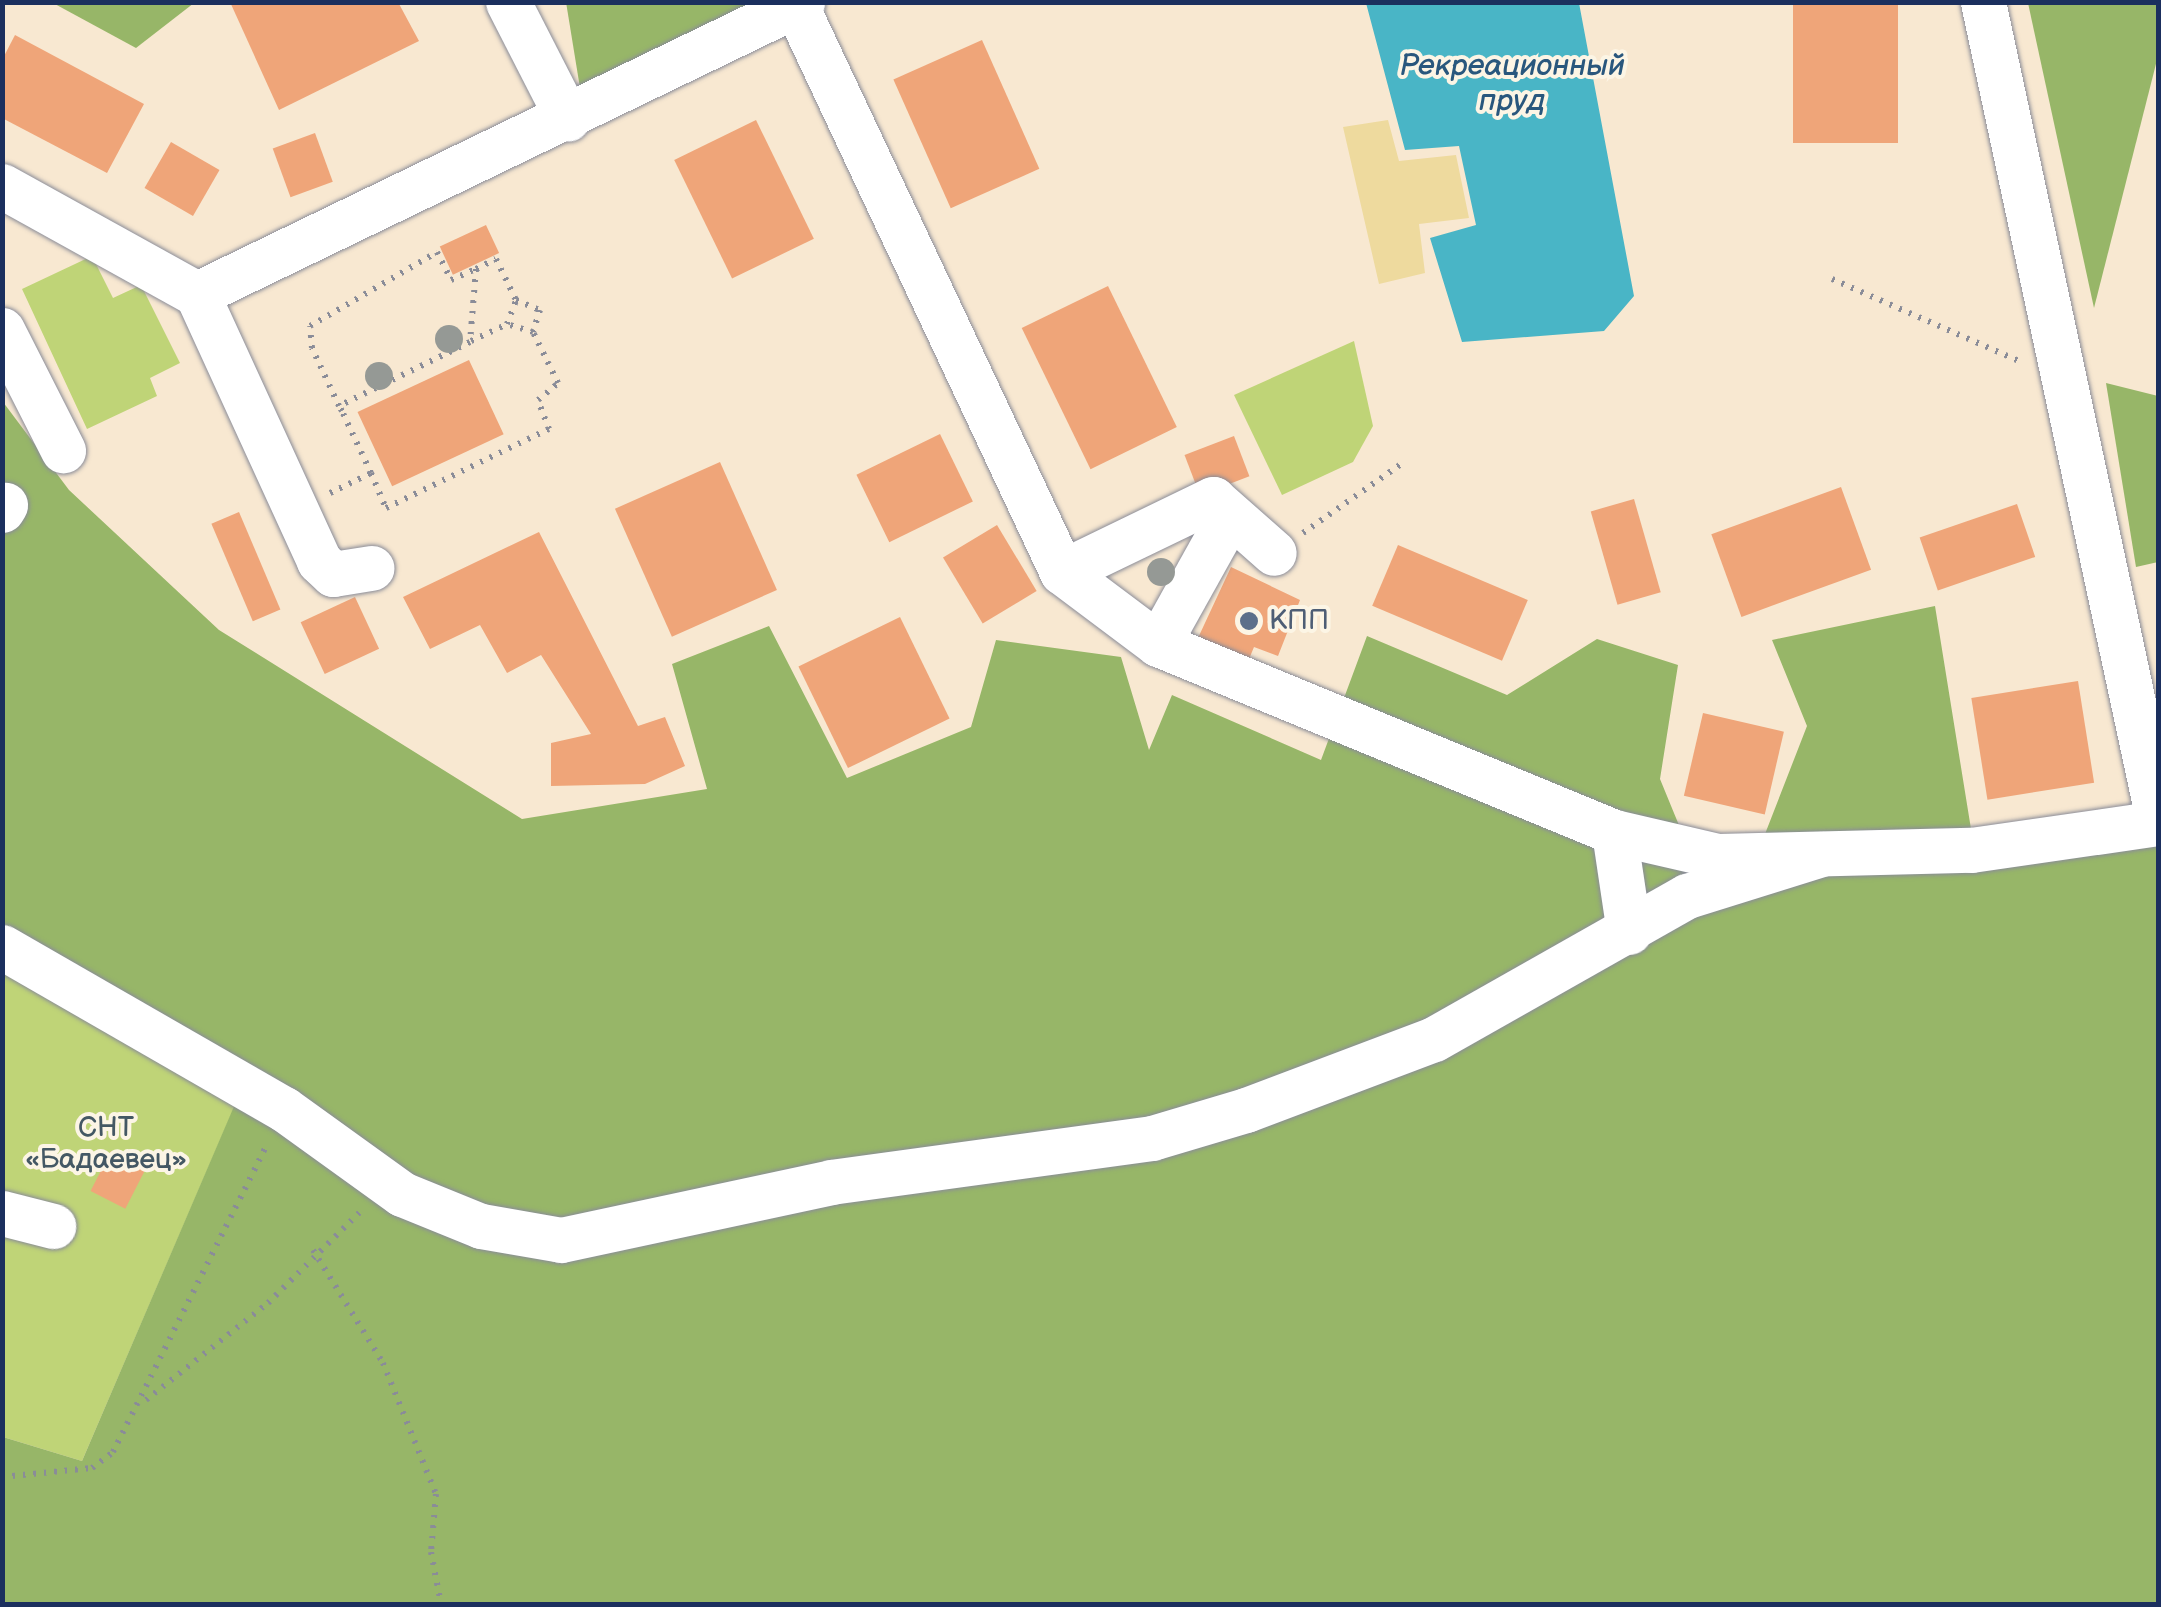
<!DOCTYPE html>
<html>
<head>
<meta charset="utf-8">
<style>
	body { margin:0 }
	#map { position:relative; width:2161px; height:1607px; overflow:hidden; background:#f8e8d1; font-family:"Balsamiq Sans",sans-serif }
	div>[style] { position:absolute }
	.green>* { inset:0; background:#bfd477 }
	.forest>* { inset:0; background:#97b668 }
	.sand>* { inset:0; background:#eeda9e }
	.water>* { inset:0; background:#49b5c6 }
	.building>* { inset:0; background:#efa579; transform-origin:0 0 }
	.path>* { height:6px; margin-top:-3px; transform-origin:0; background:repeating-linear-gradient(90deg,#8a8c98 0 2.5px,transparent 0 10.5px) }
	.roads { filter:drop-shadow(0 0 2px #8a8c98) drop-shadow(0 0 2px #8a8c98) }
	.minor>* { height:45px; margin:-22.5px; padding:0 22.5px; transform-origin:22.5px; border-radius:22.5px; background:#fff }
	.trees>* { width:28px; height:28px; margin:-14px; border-radius:50%; background:#959995 }
	.dots>* { width:28px; height:28px; translate:-50% -50%; box-sizing:border-box; border:5px solid #fcf5e5; border-radius:50% }
	span { translate:-50% -50%; white-space:nowrap; text-align:center; line-height:1.15; -webkit-text-stroke:8px #fcf5e5; paint-order:stroke }
	.service-label { font-size:28px; color:#4e5e75 }
	.left { translate:0 -50%; text-align:left }
	.park-label { font-size:28px; color:#445864 }
	.water-label { font-size:30px; color:#29577d; font-style:italic }
	.frame { position:absolute; inset:0; border:5px solid #1b2f5e; pointer-events:none }
</style>
</head>
<body>
<div id="map">
	<div class="green">
		<i style="clip-path:polygon(92px 256px,113px 298px,141px 285px,180px 363px,150px 378px,157px 396px,87px 429px,22px 289px)"></i>
		<i style="clip-path:polygon(1354px 341px,1373px 426px,1353px 462px,1282px 495px,1234px 395px)"></i>
		<i style="clip-path:polygon(3px 971px,239px 1096px,82px 1461px,3px 1437px)"></i>
	</div>
	<div class="forest">
		<i style="clip-path:polygon(566px 2px,759px 3px,580px 88px)"></i>
		<i style="clip-path:polygon(53px 3px,194px 3px,136px 48px)"></i>
		<i style="clip-path:polygon(2028px 3px,2158px 3px,2158px 56px,2094px 308px)"></i>
		<i style="clip-path:polygon(2106px 383px,2158px 396px,2158px 562px,2136px 567px)"></i>
		<i style="clip-path:polygon(3px 402px,69px 490px,219px 630px,522px 819px,707px 789px,672px 664px,769px 626px,847px 778px,971px 727px,996px 640px,1121px 657px,1149px 750px,1172px 695px,1321px 760px,1367px 636px,1507px 695px,1597px 639px,1678px 665px,1660px 779px,1683px 835px,1765px 834px,1807px 726px,1772px 640px,1935px 606px,1971px 829px,2158px 803px,2158px 1604px,3px 1604px,3px 1437px,82px 1461px,238px 1097px,3px 971px)"></i>
	</div>
	<div class="sand">
		<i style="clip-path:polygon(1388px 120px,1399px 161px,1456px 155px,1469px 218px,1419px 224px,1425px 273px,1379px 284px,1343px 127px)"></i>
	</div>
	<div class="water">
		<i style="clip-path:polygon(1366px 3px,1579px 3px,1634px 296px,1604px 331px,1462px 342px,1430px 238px,1476px 225px,1459px 146px,1405px 150px)"></i>
	</div>
	<div class="building">
		<i style="clip-path:polygon(230px 2px,398px 2px,419px 41px,279px 110px)"></i>
		<i style="left:1793px;top:2px;width:105px;height:141px"></i>
		<i style="clip-path:polygon(15px 35px,144px 104px,107px 173px,2px 118px,2px 60px)"></i>
		<i style="left:982px;top:40px;width:141px;height:97px;rotate:66deg"></i>
		<i style="left:756px;top:120px;width:132px;height:91px;rotate:64deg"></i>
		<i style="left:315px;top:133px;width:52px;height:45px;rotate:70deg"></i>
		<i style="left:171px;top:142px;width:56px;height:53px;rotate:30deg"></i>
		<i style="left:486px;top:225px;width:31px;height:51px;rotate:65deg"></i>
		<i style="left:1108px;top:286px;width:157px;height:96px;rotate:64deg"></i>
		<i style="left:469px;top:360px;width:82px;height:123px;rotate:65deg"></i>
		<i style="left:940px;top:434px;width:75px;height:93px;rotate:64deg"></i>
		<i style="left:1234px;top:436px;width:43px;height:53px;rotate:69deg"></i>
		<i style="left:720px;top:462px;width:140px;height:115px;rotate:66deg"></i>
		<i style="left:1841px;top:487px;width:88px;height:138px;rotate:70deg"></i>
		<i style="left:1634px;top:499px;width:97px;height:45px;rotate:74deg"></i>
		<i style="left:2017px;top:504px;width:56px;height:103px;rotate:71deg"></i>
		<i style="left:239px;top:512px;width:106px;height:30px;rotate:67deg"></i>
		<i style="left:997px;top:525px;width:77px;height:63px;rotate:59deg"></i>
		<i style="clip-path:polygon(539px 532px,638px 726px,665px 717px,685px 766px,645px 784px,551px 786px,551px 743px,591px 734px,541px 655px,507px 673px,480px 625px,430px 649px,403px 597px)"></i>
		<i style="left:1398px;top:545px;width:141px;height:66px;rotate:23deg"></i>
		<i style="clip-path:polygon(1231px 567px,1300px 600px,1278px 656px,1254px 647px,1242px 676px,1191px 653px)"></i>
		<i style="left:355px;top:597px;width:57px;height:60px;rotate:65deg"></i>
		<i style="left:900px;top:617px;width:113px;height:113px;rotate:64deg"></i>
		<i style="left:2078px;top:681px;width:103px;height:108px;rotate:81deg"></i>
		<i style="left:1703px;top:713px;width:83px;height:85px;rotate:13deg"></i>
		<i style="left:111px;top:1151px;width:39px;height:45px;rotate:27deg"></i>
	</div>
	<div class="path">
		<i style="left:476px;top:269px;width:22px;rotate:-27deg"></i>
		<i style="left:496px;top:259px;width:46px;rotate:64deg"></i>
		<i style="left:1832px;top:279px;width:206px;rotate:23.7deg"></i>
		<i style="left:471px;top:341px;width:40px;rotate:-25deg"></i>
		<i style="left:507px;top:324px;width:26px;rotate:-69deg"></i>
		<i style="left:516px;top:300px;width:26px;rotate:23deg"></i>
		<i style="left:540px;top:310px;width:23px;rotate:108deg"></i>
		<i style="left:533px;top:332px;width:27px;rotate:-163deg"></i>
		<i style="left:371px;top:473px;width:38px;rotate:67deg"></i>
		<i style="left:386px;top:508px;width:181px;rotate:-25.9deg"></i>
		<i style="left:549px;top:429px;width:31px;rotate:-111deg"></i>
		<i style="left:538px;top:400px;width:26px;rotate:-40deg"></i>
		<i style="left:558px;top:383px;width:57px;rotate:-116.1deg"></i>
		<i style="left:330px;top:493px;width:46px;rotate:-26deg"></i>
		<i style="left:371px;top:473px;width:68px;rotate:-115.1deg"></i>
		<i style="left:342px;top:411px;width:6px;rotate:-121deg"></i>
		<i style="left:339px;top:406px;width:64px;rotate:-115deg"></i>
		<i style="left:312px;top:348px;width:22px;rotate:-95deg"></i>
		<i style="left:310px;top:326px;width:147px;rotate:-30.2deg"></i>
		<i style="left:437px;top:252px;width:31px;rotate:63deg"></i>
		<i style="left:451px;top:280px;width:27px;rotate:-24deg"></i>
		<i style="left:476px;top:269px;width:73px;rotate:94.7deg"></i>
		<i style="left:470px;top:342px;width:146px;rotate:154deg"></i>
		<i style="left:1303px;top:533px;width:123px;rotate:-35.1deg"></i>
		<i style="left:313px;top:1250px;width:133px;rotate:58.2deg"></i>
		<i style="left:383px;top:1363px;width:141px;rotate:68deg"></i>
		<i style="left:436px;top:1494px;width:58px;rotate:94.9deg"></i>
		<i style="left:431px;top:1552px;width:53px;rotate:79.1deg"></i>
		<i style="left:146px;top:1400px;width:156px;rotate:-38.5deg"></i>
		<i style="left:268px;top:1303px;width:131px;rotate:-44.7deg"></i>
		<i style="left:2px;top:1477px;width:90px;rotate:-5.7deg"></i>
		<i style="left:92px;top:1468px;width:26px;rotate:-37deg"></i>
		<i style="left:113px;top:1452px;width:342px;rotate:-63.4deg"></i>
	</div>
	<div class="roads">
		<div class="minor">
			<i style="left:508px;top:2px;width:131px;rotate:62.9deg"></i>
			<i style="left:1983px;top:2px;width:836px;rotate:77.91deg"></i>
			<i style="left:796px;top:6px;width:625px;rotate:64.83deg"></i>
			<i style="left:1062px;top:572px;width:120px;rotate:36.9deg"></i>
			<i style="left:1158px;top:644px;width:493px;rotate:22.4deg"></i>
			<i style="left:1614px;top:832px;width:107px;rotate:13deg"></i>
			<i style="left:1718px;top:856px;width:253px;rotate:-1.4deg"></i>
			<i style="left:1971px;top:850px;width:189px;rotate:-8.2deg"></i>
			<i style="left:2px;top:186px;width:223px;rotate:29deg"></i>
			<i style="left:197px;top:294px;width:672px;rotate:-25.76deg"></i>
			<i style="left:197px;top:294px;width:294px;rotate:65.4deg"></i>
			<i style="left:319px;top:561px;width:19px;rotate:43deg"></i>
			<i style="left:333px;top:574px;width:39px;rotate:-9deg"></i>
			<i style="left:2px;top:330px;width:135px;rotate:63.1deg"></i>
			<i style="left:2px;top:510px;width:6px;rotate:-59deg"></i>
			<i style="left:1062px;top:572px;width:168px;rotate:-25.8deg"></i>
			<i style="left:1213px;top:499px;width:81px;rotate:41.5deg"></i>
			<i style="left:1158px;top:644px;width:142px;rotate:-60.9deg"></i>
			<i style="left:1614px;top:832px;width:101px;rotate:81.5deg"></i>
			<i style="left:2px;top:947px;width:325px;rotate:29.9deg"></i>
			<i style="left:284px;top:1109px;width:145px;rotate:35.8deg"></i>
			<i style="left:402px;top:1194px;width:85px;rotate:22.1deg"></i>
			<i style="left:481px;top:1226px;width:81px;rotate:9.9deg"></i>
			<i style="left:561px;top:1240px;width:276px;rotate:-12.1deg"></i>
			<i style="left:831px;top:1182px;width:324px;rotate:-7.8deg"></i>
			<i style="left:1152px;top:1138px;width:98px;rotate:-16.6deg"></i>
			<i style="left:1246px;top:1110px;width:201px;rotate:-20.7deg"></i>
			<i style="left:1434px;top:1039px;width:291px;rotate:-29.5deg"></i>
			<i style="left:1687px;top:896px;width:141px;rotate:-17.3deg"></i>
			<i style="left:2px;top:1213px;width:53px;rotate:14.3deg"></i>
		</div>
	</div>
	<div class="trees">
		<i style="left:449px;top:339px"></i>
		<i style="left:379px;top:376px"></i>
		<i style="left:1161px;top:572px"></i>
	</div>
	<div class="dots">
		<i style="left:1249px;top:621px;background:#5c6f8a"></i>
	</div>
	<div class="service-label">
		<span class="left" style="left:1269px;top:621px">КПП</span>
	</div>
	<div class="park-label">
		<span style="left:106px;top:1144px">СНТ<br>«Бадаевец»</span>
	</div>
	<div class="water-label">
		<span style="left:1512px;top:83px">Рекреационный<br>пруд</span>
	</div>
	<div class="frame"></div>
</div>
</body>
</html>
